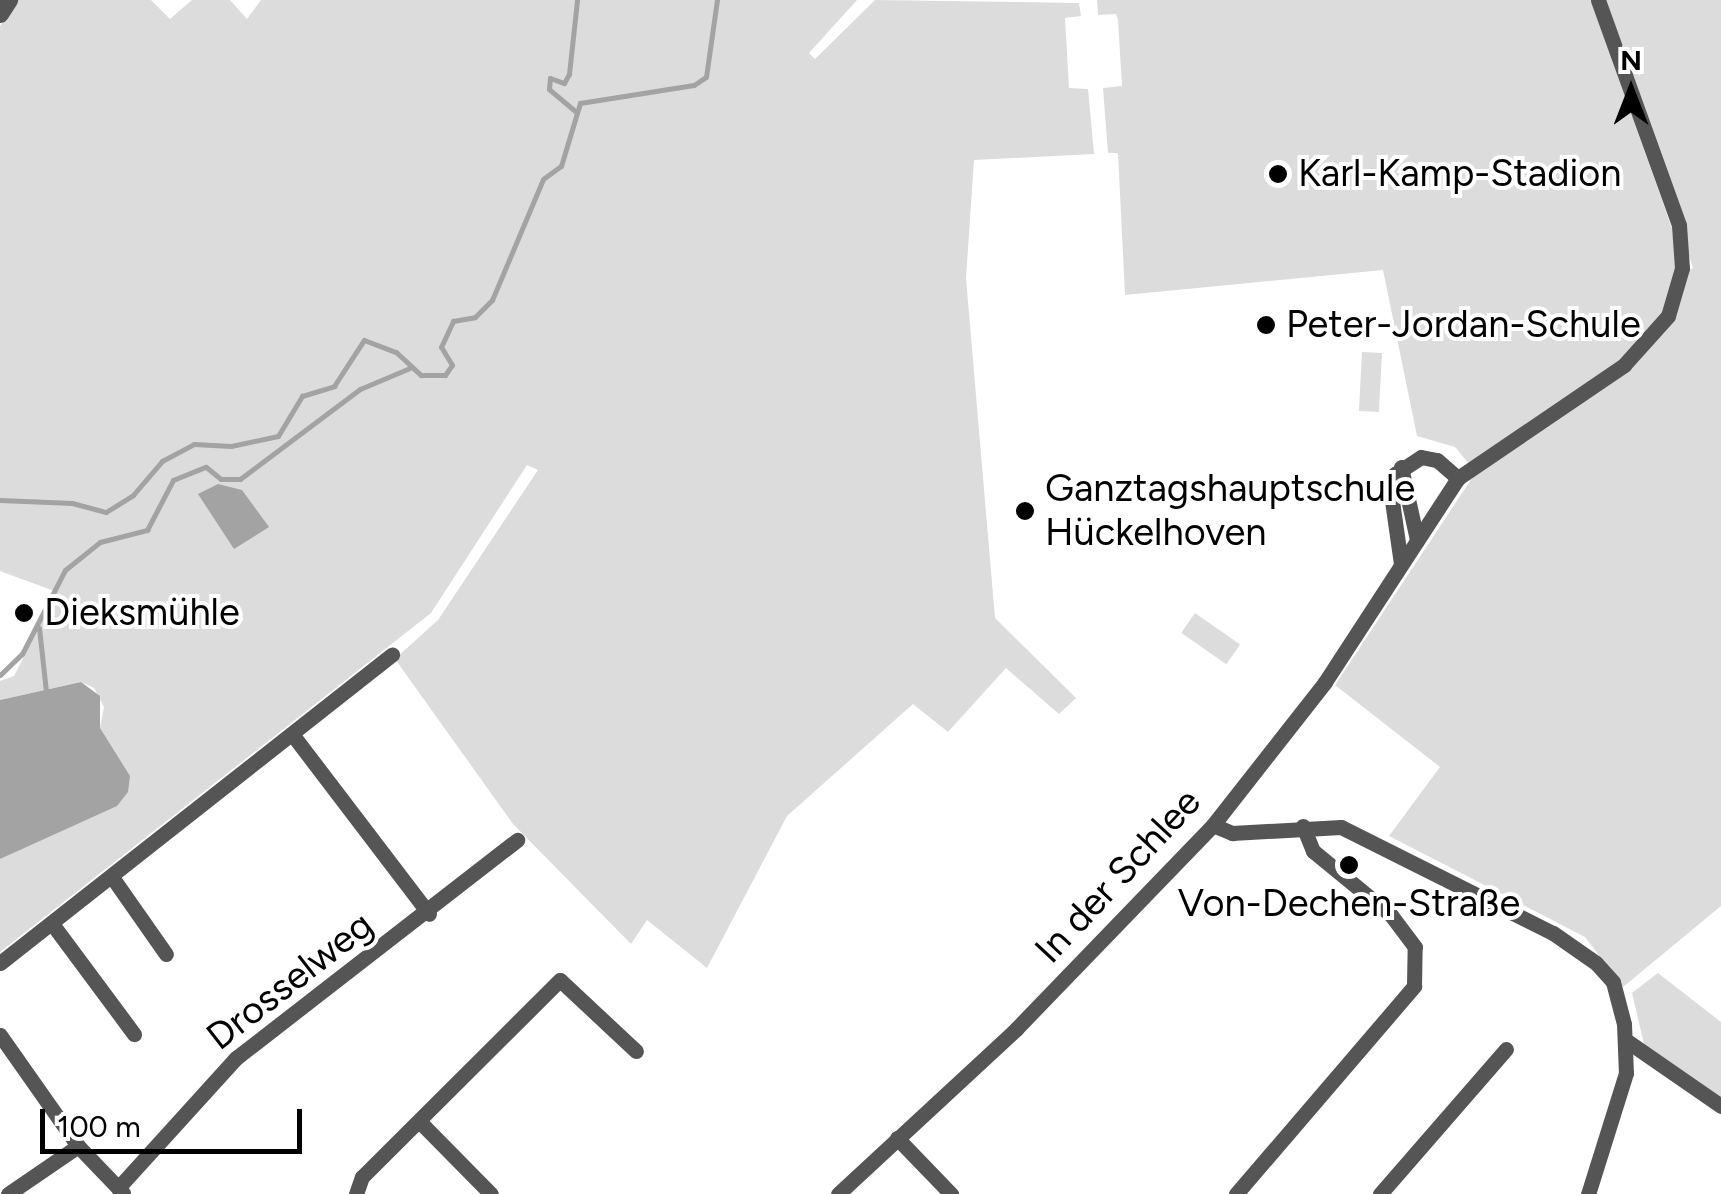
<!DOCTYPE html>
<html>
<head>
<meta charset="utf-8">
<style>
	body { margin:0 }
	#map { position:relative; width:1721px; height:1194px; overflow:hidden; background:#fff; font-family:Figtree,sans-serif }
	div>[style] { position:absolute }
	.green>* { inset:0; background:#dcdcdc; transform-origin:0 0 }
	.water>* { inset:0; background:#a3a3a3 }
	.stream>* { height:5px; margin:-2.5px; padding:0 2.5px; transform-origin:2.5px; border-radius:2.5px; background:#a3a3a3 }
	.minor>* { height:15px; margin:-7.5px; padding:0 7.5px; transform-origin:7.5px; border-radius:7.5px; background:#555 }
	.tertiary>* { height:18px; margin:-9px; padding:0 9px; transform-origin:9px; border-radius:9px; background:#555 }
	.dots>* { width:28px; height:28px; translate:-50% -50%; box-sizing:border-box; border:5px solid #fff; border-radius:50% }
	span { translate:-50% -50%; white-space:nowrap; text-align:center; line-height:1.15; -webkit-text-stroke:8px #fff; paint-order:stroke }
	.poi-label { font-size:38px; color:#000 }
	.left { translate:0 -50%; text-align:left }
	.street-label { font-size:38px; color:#000 }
	.north { position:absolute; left:1581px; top:40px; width:100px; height:100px; -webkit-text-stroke:8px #fff; paint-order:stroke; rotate:0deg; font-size:28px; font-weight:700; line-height:40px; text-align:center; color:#000 }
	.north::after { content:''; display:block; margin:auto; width:35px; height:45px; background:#000; clip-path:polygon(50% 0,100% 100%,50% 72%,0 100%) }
	.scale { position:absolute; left:40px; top:1109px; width:262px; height:45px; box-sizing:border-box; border:5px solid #000; border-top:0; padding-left:12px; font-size:30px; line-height:35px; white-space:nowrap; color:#000; -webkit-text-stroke:8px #fff; paint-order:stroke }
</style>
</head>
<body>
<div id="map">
	<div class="green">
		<i style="clip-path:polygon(16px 0,151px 0,170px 19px,192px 0,230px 0,247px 19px,261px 0,857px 0,809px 53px,815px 59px,875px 0,1079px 3px,1081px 16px,1065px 18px,1069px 88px,1088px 89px,1094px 154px,974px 160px,966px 278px,995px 618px,1076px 698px,1059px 714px,1006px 668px,948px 732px,913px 704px,787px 816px,707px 968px,647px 920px,631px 944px,513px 824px,395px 659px,438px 620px,538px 470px,527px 465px,431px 613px,0 952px,0 859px,20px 849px,100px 728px,104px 707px,94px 688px,81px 682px,0 700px,0 681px,14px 676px,57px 592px,0 571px,0 26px)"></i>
		<i style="clip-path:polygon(1097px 0,1591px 0,1687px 271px,1693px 268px,1606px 0,1721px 0,1721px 906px,1623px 987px,1585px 937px,1389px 836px,1440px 767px,1335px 685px,1476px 472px,1455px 447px,1417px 436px,1383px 270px,1125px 295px,1118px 153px,1108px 153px,1103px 88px,1122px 86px,1118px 20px,1116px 14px,1098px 15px)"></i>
		<i style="left:1362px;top:352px;width:20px;height:59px;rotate:3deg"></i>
		<i style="left:1195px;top:613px;width:55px;height:24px;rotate:35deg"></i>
		<i style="clip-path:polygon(1658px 973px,1721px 1022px,1721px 1101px,1644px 1044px,1632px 993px)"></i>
	</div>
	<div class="water">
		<i style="clip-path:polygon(218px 484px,242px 490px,269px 527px,234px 549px,198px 494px)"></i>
		<i style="clip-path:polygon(81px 682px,100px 696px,100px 728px,130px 776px,128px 792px,117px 806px,0 859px,0 700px)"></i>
	</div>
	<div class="stream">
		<i style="left:575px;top:111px;width:34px;rotate:-140deg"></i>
		<i style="left:549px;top:89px;width:11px;rotate:-85deg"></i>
		<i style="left:550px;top:78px;width:15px;rotate:20deg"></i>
		<i style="left:564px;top:83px;width:10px;rotate:-61deg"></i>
		<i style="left:569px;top:74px;width:74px;rotate:-83.8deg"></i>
		<i style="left:0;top:500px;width:72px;rotate:2.4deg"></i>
		<i style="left:72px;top:503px;width:35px;rotate:15deg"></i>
		<i style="left:106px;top:512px;width:32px;rotate:-32deg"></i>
		<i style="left:133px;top:495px;width:45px;rotate:-49.5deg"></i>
		<i style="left:162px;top:461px;width:36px;rotate:-28deg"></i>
		<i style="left:194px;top:444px;width:37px;rotate:3deg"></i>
		<i style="left:231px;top:446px;width:48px;rotate:-12deg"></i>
		<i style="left:278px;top:436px;width:47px;rotate:-59deg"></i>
		<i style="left:302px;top:396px;width:34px;rotate:-17deg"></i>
		<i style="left:334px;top:386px;width:55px;rotate:-56.9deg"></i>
		<i style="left:364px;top:340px;width:34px;rotate:21deg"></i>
		<i style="left:396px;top:352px;width:34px;rotate:43deg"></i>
		<i style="left:421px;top:375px;width:24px"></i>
		<i style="left:445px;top:375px;width:12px;rotate:-55deg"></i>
		<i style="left:452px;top:365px;width:21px;rotate:-121deg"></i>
		<i style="left:441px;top:347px;width:29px;rotate:-65deg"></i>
		<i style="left:453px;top:321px;width:22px;rotate:-10deg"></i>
		<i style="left:475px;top:317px;width:24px;rotate:-45deg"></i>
		<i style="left:492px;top:300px;width:131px;rotate:-67.1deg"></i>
		<i style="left:543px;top:179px;width:22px;rotate:-36deg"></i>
		<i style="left:561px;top:166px;width:66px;rotate:-73.2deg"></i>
		<i style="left:580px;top:103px;width:115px;rotate:-9deg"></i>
		<i style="left:694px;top:85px;width:14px;rotate:-34deg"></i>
		<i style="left:706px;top:77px;width:78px;rotate:-81.9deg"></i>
		<i style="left:39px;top:628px;width:63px;rotate:83.7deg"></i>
		<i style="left:0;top:675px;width:30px;rotate:-44deg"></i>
		<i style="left:22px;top:654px;width:94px;rotate:-62.9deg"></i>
		<i style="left:65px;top:570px;width:45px;rotate:-38.7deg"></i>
		<i style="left:100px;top:542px;width:49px;rotate:-14.3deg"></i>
		<i style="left:147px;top:530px;width:56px;rotate:-62.5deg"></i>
		<i style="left:173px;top:480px;width:35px;rotate:-22deg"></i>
		<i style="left:206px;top:467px;width:19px;rotate:39deg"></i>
		<i style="left:221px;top:479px;width:19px"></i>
		<i style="left:240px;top:479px;width:150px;rotate:-36.9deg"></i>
		<i style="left:360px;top:389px;width:56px;rotate:-22.9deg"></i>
	</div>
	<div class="minor">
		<i style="left:1401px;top:467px;width:75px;rotate:77.6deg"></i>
		<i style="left:1401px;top:564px;width:78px;rotate:-98.1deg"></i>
		<i style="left:1390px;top:487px;width:14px;rotate:-69deg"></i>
		<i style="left:1395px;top:474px;width:31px;rotate:-33deg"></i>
		<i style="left:1421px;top:457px;width:16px;rotate:11deg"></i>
		<i style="left:1437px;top:460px;width:28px;rotate:41deg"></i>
		<i style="left:292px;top:734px;width:226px;rotate:52.7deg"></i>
		<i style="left:1213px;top:825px;width:21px;rotate:23deg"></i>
		<i style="left:1232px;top:833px;width:109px;rotate:-3.2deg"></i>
		<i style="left:1341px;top:827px;width:237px;rotate:26.6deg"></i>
		<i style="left:1553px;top:933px;width:52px;rotate:34.9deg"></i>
		<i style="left:1596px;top:963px;width:25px;rotate:48deg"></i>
		<i style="left:1613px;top:982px;width:43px;rotate:75.3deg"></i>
		<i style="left:1624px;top:1024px;width:49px;rotate:87.7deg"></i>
		<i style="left:1626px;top:1073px;width:127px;rotate:107.4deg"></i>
		<i style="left:112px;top:877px;width:94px;rotate:55deg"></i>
		<i style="left:53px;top:925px;width:136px;rotate:53.4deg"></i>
		<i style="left:0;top:963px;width:499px;rotate:-38.2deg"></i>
		<i style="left:0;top:1035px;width:136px;rotate:54.9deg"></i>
		<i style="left:78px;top:1146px;width:65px;rotate:46.2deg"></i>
		<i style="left:1627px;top:1041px;width:114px;rotate:34.7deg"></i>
		<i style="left:420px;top:1122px;width:101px;rotate:45.4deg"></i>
		<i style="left:897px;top:1138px;width:78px;rotate:46deg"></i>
		<i style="left:118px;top:1188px;width:176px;rotate:-47.8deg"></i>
		<i style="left:236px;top:1058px;width:356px;rotate:-37.8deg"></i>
		<i style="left:8px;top:1194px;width:85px;rotate:-34.4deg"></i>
		<i style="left:356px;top:1194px;width:18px;rotate:-71deg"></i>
		<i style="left:362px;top:1177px;width:279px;rotate:-44.9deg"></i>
		<i style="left:560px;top:980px;width:104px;rotate:43.1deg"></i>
		<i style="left:838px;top:1194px;width:243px;rotate:-42.8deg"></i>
		<i style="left:1016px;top:1029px;width:284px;rotate:-46deg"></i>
		<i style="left:1213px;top:825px;width:182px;rotate:-51.9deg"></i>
		<i style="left:1325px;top:682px;width:244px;rotate:-56.9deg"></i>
		<i style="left:1458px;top:478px;width:201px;rotate:-34.2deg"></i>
		<i style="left:1624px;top:365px;width:66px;rotate:-48.1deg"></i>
		<i style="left:1668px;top:316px;width:50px;rotate:-73.7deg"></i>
		<i style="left:1682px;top:268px;width:43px;rotate:-94deg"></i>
		<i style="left:1679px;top:225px;width:239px;rotate:-109.8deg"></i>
		<i style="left:1236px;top:1194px;width:274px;rotate:-49.4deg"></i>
		<i style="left:1414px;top:986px;width:39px;rotate:-89deg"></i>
		<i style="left:1415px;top:947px;width:40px;rotate:-127deg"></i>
		<i style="left:1391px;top:915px;width:101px;rotate:-140.6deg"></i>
		<i style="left:1313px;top:851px;width:27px;rotate:-112deg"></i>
		<i style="left:1380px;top:1194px;width:192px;rotate:-49deg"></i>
	</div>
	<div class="tertiary">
		<i style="left:0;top:14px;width:17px;rotate:-57deg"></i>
	</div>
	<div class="dots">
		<i style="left:1278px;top:174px;background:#000"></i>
		<i style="left:1266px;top:325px;background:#000"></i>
		<i style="left:1025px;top:511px;background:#000"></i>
		<i style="left:24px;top:613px;background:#000"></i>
		<i style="left:1349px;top:865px;background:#000"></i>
	</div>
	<div class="poi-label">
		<span class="left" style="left:1298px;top:174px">Karl-Kamp-Stadion</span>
		<span class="left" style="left:1286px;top:325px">Peter-Jordan-Schule</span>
		<span class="left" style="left:1045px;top:511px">Ganztagshauptschule<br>Hückelhoven</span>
		<span class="left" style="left:44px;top:613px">Dieksmühle</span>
		<span style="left:1349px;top:904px">Von-Dechen-Straße</span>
	</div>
	<div class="street-label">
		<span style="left:1118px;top:876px;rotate:-47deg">In der Schlee</span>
		<span style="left:290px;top:981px;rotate:-38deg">Drosselweg</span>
	</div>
	<div class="north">N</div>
	<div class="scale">100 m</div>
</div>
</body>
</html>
